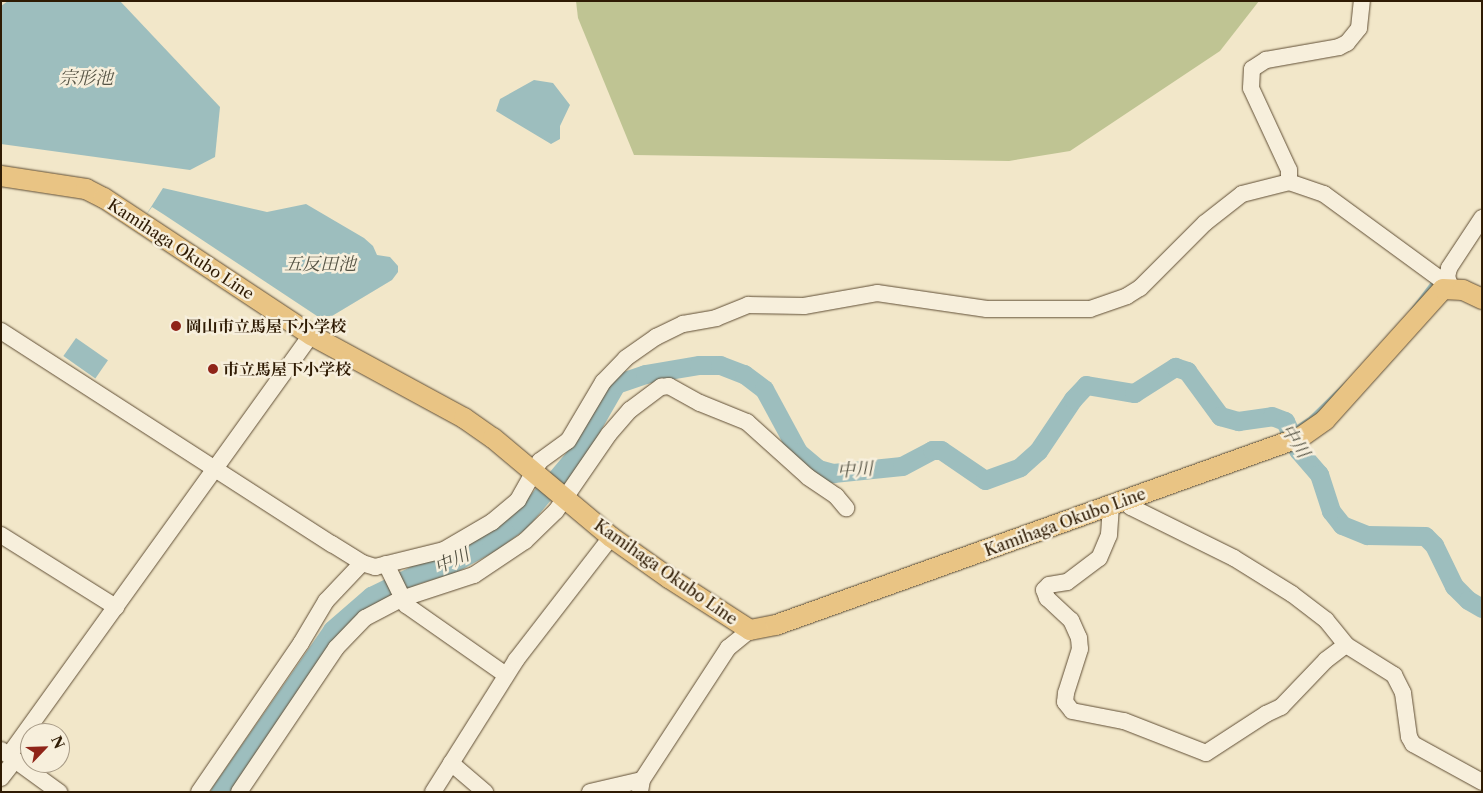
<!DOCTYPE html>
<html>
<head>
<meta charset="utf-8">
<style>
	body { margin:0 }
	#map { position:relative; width:1483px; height:793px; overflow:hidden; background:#f2e7c9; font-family:"Libre Caslon Text","Noto Serif JP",serif }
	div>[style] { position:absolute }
	.green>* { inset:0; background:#bfc493 }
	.water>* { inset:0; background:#9dbebe; transform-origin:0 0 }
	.stream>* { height:3px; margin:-1.5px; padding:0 1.5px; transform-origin:1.5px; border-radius:1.5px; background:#9dbebe }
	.river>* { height:19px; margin:-9.5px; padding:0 9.5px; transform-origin:9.5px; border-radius:9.5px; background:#9dbebe }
	.roads { filter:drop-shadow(0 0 1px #604e35) drop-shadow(0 0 1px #604e35) }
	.minor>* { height:16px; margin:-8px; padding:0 8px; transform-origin:8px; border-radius:8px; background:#f7efdc }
	.major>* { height:20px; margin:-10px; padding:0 10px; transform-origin:10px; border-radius:10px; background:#e9c484 }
	.dots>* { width:14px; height:14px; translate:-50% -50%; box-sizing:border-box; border:2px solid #f7efdc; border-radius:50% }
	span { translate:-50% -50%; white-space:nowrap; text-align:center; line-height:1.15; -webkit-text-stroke:5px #f7efdc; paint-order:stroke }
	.street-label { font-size:16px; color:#2f1b04 }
	.poi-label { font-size:16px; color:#2f1b04; font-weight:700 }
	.left { translate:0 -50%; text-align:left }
	.water-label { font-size:18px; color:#565445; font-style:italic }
	.frame { position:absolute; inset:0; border:2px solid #2f1b04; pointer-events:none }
	.north { position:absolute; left:20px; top:723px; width:50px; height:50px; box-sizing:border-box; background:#f7efdc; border:1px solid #a79a86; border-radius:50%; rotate:66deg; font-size:14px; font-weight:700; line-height:20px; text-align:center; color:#2f1b04 }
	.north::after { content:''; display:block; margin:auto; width:18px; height:22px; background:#8f2418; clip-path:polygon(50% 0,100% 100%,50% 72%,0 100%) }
</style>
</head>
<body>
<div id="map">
	<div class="green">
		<i style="clip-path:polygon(576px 1px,1259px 1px,1220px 51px,1070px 151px,1009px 161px,634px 155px,578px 18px)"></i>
	</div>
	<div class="water">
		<i style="clip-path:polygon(8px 1px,120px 1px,220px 107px,215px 157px,190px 170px,1px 144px,1px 6px)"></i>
		<i style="clip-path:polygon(534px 80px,553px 83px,570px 105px,560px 126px,560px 139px,551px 144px,496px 111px,500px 99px)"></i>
		<i style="clip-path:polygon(163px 188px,267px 212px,306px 204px,364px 238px,373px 246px,377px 255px,390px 257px,398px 266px,398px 272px,392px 280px,332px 316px,317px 316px,163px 214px,152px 207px,146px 215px)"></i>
		<i style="left:76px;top:338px;width:39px;height:22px;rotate:35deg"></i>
	</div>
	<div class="stream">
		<i style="left:1411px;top:310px;width:36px;rotate:-53deg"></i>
		<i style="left:1291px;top:430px;width:23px;rotate:-34deg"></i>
		<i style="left:1310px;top:417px;width:52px;rotate:-44.2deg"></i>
	</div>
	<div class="river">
		<i style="left:220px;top:792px;width:197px;rotate:-55.3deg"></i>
		<i style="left:332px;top:630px;width:52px;rotate:-41.1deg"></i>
		<i style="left:371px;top:596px;width:48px;rotate:-26deg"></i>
		<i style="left:414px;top:575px;width:39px;rotate:-17deg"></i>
		<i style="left:451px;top:564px;width:46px;rotate:-28.8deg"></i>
		<i style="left:491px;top:542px;width:36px;rotate:-36deg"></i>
		<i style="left:520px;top:521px;width:84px;rotate:-49.8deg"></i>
		<i style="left:574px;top:457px;width:84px;rotate:-60.1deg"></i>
		<i style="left:616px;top:384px;width:31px;rotate:-19deg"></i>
		<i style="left:645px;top:374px;width:55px;rotate:-9.5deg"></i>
		<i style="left:699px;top:365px;width:21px"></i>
		<i style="left:720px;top:365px;width:26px;rotate:21deg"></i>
		<i style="left:744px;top:374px;width:25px;rotate:37deg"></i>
		<i style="left:764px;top:389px;width:72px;rotate:61.6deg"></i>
		<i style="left:798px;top:452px;width:26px;rotate:40deg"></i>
		<i style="left:818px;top:469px;width:16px;rotate:15deg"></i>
		<i style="left:833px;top:473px;width:69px;rotate:-5.8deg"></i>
		<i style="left:902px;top:466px;width:34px;rotate:-28deg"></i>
		<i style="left:932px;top:450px;width:9px"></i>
		<i style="left:941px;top:450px;width:53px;rotate:34.3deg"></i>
		<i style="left:985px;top:480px;width:37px;rotate:-20deg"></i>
		<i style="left:1020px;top:467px;width:24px;rotate:-42deg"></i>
		<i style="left:1038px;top:451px;width:63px;rotate:-56.1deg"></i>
		<i style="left:1073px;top:399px;width:19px;rotate:-47deg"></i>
		<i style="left:1086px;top:385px;width:49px;rotate:9.5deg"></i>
		<i style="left:1134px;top:393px;width:49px;rotate:-32.4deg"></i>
		<i style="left:1175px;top:367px;width:13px;rotate:18deg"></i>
		<i style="left:1187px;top:371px;width:56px;rotate:53.7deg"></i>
		<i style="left:1220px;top:416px;width:19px;rotate:16deg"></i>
		<i style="left:1238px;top:421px;width:34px;rotate:-8deg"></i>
		<i style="left:1272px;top:416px;width:14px;rotate:21deg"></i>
		<i style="left:1285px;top:421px;width:32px;rotate:66deg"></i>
		<i style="left:1298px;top:450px;width:32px;rotate:49deg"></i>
		<i style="left:1319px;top:474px;width:39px;rotate:72deg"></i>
		<i style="left:1331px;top:511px;width:18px;rotate:52deg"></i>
		<i style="left:1342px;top:525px;width:27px;rotate:22deg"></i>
		<i style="left:1367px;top:535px;width:58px;rotate:1deg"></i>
		<i style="left:1425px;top:536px;width:13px;rotate:45deg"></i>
		<i style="left:1434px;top:545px;width:46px;rotate:64deg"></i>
		<i style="left:1454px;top:586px;width:20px;rotate:45deg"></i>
		<i style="left:1468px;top:600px;width:16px;rotate:30deg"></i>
	</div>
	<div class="roads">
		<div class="minor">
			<i style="left:1289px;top:182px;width:12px;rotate:-90deg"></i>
			<i style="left:1289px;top:170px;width:90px;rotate:-114.9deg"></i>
			<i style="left:1251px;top:88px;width:19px;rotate:-87deg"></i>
			<i style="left:1252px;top:69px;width:17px;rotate:-33deg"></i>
			<i style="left:1266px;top:60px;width:74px;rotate:-10.1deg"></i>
			<i style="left:1339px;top:47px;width:9px;rotate:-27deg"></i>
			<i style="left:1347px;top:43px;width:19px;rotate:-51deg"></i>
			<i style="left:1359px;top:28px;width:27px;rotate:-84deg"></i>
			<i style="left:1451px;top:287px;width:11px;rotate:-112deg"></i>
			<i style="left:1447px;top:277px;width:9px;rotate:-77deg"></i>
			<i style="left:1449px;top:268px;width:60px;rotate:-56.6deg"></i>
			<i style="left:1px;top:331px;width:394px;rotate:32.8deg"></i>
			<i style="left:332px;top:544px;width:36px;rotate:32deg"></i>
			<i style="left:362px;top:563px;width:14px;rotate:17deg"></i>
			<i style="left:375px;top:567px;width:71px;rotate:-13.8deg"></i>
			<i style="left:444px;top:550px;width:56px;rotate:-30.3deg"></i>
			<i style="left:492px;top:522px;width:34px;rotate:-40deg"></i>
			<i style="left:518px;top:500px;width:45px;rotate:-60.6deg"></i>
			<i style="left:540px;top:461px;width:34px;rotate:-36deg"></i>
			<i style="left:568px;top:441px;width:69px;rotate:-59.3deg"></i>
			<i style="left:603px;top:382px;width:33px;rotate:-46deg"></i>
			<i style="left:626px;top:358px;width:37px;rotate:-35deg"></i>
			<i style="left:656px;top:337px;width:30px;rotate:-26deg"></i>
			<i style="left:683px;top:324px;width:34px;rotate:-10deg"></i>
			<i style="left:716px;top:318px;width:35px;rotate:-22deg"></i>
			<i style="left:748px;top:305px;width:56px;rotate:1deg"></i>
			<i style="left:804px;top:306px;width:74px;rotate:-10.1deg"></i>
			<i style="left:877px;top:293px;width:111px;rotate:8.3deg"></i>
			<i style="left:987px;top:309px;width:103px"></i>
			<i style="left:1090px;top:309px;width:39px;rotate:-19deg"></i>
			<i style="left:1127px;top:296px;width:15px;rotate:-32deg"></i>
			<i style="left:1140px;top:288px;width:92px;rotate:-45deg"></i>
			<i style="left:1205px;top:223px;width:47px;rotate:-38.1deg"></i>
			<i style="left:1242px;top:194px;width:49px;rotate:-14.3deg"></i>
			<i style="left:1289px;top:182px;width:37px;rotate:19deg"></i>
			<i style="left:1324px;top:194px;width:157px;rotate:36.2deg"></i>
			<i style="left:1124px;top:501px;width:9px;rotate:41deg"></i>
			<i style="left:1131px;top:507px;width:115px;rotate:26.3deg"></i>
			<i style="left:1234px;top:558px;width:68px;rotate:31.8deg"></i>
			<i style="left:1292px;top:594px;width:43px;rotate:37.4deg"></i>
			<i style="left:1326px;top:620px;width:32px;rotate:51deg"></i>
			<i style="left:1346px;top:645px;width:57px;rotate:32deg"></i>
			<i style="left:1394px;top:675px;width:20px;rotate:63deg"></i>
			<i style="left:1403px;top:693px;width:44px;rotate:82.2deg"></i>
			<i style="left:1409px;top:737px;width:8px;rotate:60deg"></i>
			<i style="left:1413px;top:744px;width:79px;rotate:28.8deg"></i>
			<i style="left:1111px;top:506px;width:29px;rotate:94deg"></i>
			<i style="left:1109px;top:535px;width:25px;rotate:113deg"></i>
			<i style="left:1099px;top:558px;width:40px;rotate:143deg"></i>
			<i style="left:1067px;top:582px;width:18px;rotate:171deg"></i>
			<i style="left:1049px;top:585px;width:7px;rotate:135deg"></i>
			<i style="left:1044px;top:590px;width:9px;rotate:69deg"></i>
			<i style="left:1047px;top:598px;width:33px;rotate:43deg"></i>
			<i style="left:1071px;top:620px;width:20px;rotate:66deg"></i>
			<i style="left:1079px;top:638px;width:11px;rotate:85deg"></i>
			<i style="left:1080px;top:649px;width:46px;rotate:107.7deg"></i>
			<i style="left:1066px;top:693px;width:9px;rotate:96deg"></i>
			<i style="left:1065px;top:702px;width:11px;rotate:52deg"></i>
			<i style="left:1072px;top:711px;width:53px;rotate:10.9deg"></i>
			<i style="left:1124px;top:721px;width:88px;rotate:21.3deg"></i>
			<i style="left:1206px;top:753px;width:72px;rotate:-33deg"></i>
			<i style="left:1266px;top:714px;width:17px;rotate:-25deg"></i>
			<i style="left:1281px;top:707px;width:65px;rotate:-46.2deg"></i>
			<i style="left:1326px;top:660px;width:25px;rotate:-37deg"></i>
			<i style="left:1px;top:535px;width:136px;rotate:32.1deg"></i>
			<i style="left:386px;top:564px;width:46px;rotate:64deg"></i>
			<i style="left:406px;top:605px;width:122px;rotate:35deg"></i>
			<i style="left:1px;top:750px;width:72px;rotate:35.9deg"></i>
			<i style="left:9px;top:755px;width:517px;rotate:-54.28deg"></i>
			<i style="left:451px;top:763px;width:45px;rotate:40.5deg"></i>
			<i style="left:1px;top:778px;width:23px;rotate:-52deg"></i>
			<i style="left:199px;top:792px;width:181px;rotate:-55.6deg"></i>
			<i style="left:301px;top:643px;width:49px;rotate:-59.2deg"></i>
			<i style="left:326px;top:601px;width:52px;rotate:-46.5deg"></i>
			<i style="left:239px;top:792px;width:174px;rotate:-56deg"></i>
			<i style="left:336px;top:648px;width:42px;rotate:-46deg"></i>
			<i style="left:365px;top:618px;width:41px;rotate:-27.8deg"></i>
			<i style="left:401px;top:599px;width:77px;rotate:-18.2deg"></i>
			<i style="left:474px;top:575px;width:61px;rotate:-33.7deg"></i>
			<i style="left:525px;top:541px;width:43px;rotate:-44.1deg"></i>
			<i style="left:556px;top:511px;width:93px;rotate:-55.5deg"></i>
			<i style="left:609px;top:434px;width:32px;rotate:-49deg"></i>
			<i style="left:630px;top:410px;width:39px;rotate:-37deg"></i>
			<i style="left:661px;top:387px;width:8px;rotate:-7deg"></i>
			<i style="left:669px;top:386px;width:35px;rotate:29deg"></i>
			<i style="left:700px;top:403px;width:51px;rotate:22deg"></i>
			<i style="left:747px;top:422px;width:82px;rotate:42deg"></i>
			<i style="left:808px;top:477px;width:34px;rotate:34deg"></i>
			<i style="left:836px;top:496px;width:16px;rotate:50deg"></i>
			<i style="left:433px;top:792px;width:156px;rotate:-57.8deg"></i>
			<i style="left:516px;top:660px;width:155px;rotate:-52.3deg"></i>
			<i style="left:590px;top:792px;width:53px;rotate:-13deg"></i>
			<i style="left:640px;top:792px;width:12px;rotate:-81deg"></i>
			<i style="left:642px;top:780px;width:158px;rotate:-56.9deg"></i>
			<i style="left:728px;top:648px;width:28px;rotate:-39deg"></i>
		</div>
		<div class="major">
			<i style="left:1px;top:176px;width:86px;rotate:8.7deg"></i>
			<i style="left:86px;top:189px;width:20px;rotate:27deg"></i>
			<i style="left:104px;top:198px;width:248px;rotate:33.5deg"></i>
			<i style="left:311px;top:335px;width:174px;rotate:28.5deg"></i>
			<i style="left:464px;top:418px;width:35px;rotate:35deg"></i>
			<i style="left:493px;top:438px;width:154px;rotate:40deg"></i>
			<i style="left:611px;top:537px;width:71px;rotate:35.3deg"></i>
			<i style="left:669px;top:578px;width:96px;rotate:32.7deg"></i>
			<i style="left:750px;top:630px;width:26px;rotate:-11deg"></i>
			<i style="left:776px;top:625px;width:558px;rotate:-19.7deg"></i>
			<i style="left:1301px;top:437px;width:29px;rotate:-35deg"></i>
			<i style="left:1325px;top:420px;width:176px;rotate:-48deg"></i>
			<i style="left:1443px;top:289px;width:20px;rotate:3deg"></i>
			<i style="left:1463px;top:290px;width:21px;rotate:25deg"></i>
		</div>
	</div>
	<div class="dots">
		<i style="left:176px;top:326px;background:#8f2418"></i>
		<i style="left:213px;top:369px;background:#8f2418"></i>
	</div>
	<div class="street-label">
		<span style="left:181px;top:249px;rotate:33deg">Kamihaga Okubo Line</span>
		<span style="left:1065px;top:522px;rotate:-20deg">Kamihaga Okubo Line</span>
		<span style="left:666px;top:572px;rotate:35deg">Kamihaga Okubo Line</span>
	</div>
	<div class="poi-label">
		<span class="left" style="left:186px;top:326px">岡山市立馬屋下小学校</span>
		<span class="left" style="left:223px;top:369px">市立馬屋下小学校</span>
	</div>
	<div class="water-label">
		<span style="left:86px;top:78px">宗形池</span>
		<span style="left:320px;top:264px">五反田池</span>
		<span style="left:1295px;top:441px;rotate:57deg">中川</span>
		<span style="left:855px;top:470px;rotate:-4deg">中川</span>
		<span style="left:452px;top:561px;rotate:-24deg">中川</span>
	</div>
	<div class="frame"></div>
	<div class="north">N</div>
</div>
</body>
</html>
